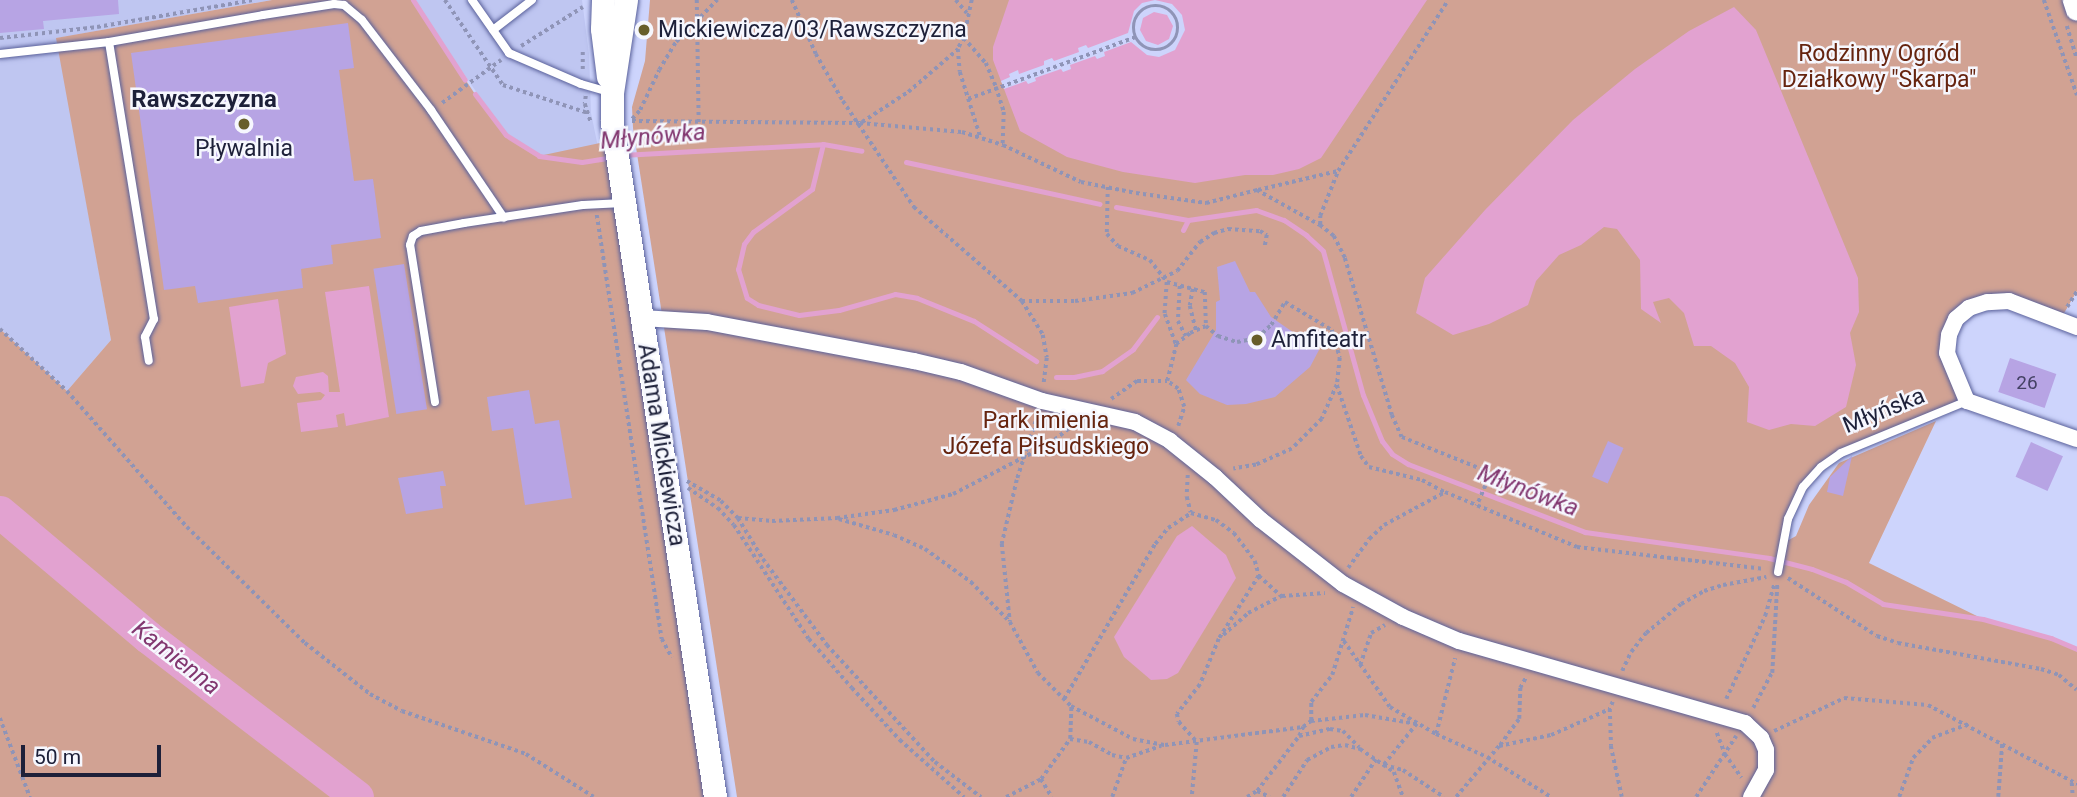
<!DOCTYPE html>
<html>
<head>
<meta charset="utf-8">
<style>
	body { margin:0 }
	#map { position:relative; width:2077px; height:797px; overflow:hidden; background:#cdd4fc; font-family:Roboto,sans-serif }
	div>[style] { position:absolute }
	.built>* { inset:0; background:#bfc6f1 }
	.green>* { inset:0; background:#d1a293 }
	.water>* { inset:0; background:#e2a2d0 }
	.pier>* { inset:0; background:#cdd4fc }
	.stream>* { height:5px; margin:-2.5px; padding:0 2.5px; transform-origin:2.5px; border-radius:2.5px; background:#e2a2d0 }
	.river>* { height:33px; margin:-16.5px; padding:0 16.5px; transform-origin:16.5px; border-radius:16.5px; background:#e2a2d0 }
	.building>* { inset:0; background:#b7a4e4; transform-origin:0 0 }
	.path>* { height:3.5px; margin-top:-1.75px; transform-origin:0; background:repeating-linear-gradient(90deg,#8f94b7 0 3.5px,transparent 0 7px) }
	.path>.ring { margin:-1.75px; padding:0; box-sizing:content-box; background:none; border:3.5px solid #8f94b7; border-radius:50% }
	.roads { filter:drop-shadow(0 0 2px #5a619b) drop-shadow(0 0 2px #5a619b) }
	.lane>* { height:8px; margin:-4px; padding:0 4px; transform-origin:4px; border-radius:4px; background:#fff }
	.street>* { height:16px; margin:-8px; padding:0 8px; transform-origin:8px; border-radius:8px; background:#fff }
	.secondary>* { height:23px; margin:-11.5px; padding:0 11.5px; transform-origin:11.5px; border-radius:11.5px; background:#fff }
	.dots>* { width:19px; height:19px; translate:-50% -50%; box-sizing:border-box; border:4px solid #f6f7fe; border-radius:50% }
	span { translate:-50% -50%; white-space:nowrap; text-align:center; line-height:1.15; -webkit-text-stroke:5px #f6f7fe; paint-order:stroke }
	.number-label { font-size:19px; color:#444164 }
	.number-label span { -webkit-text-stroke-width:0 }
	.poi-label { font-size:23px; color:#1d2039 }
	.left { translate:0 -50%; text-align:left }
	.park-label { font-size:23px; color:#66240f }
	.street-label { font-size:23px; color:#1d2039 }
	.neighbourhood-label { font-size:24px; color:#1d2039; font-weight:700 }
	.water-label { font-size:24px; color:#823770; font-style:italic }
	.scale { position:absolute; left:21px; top:745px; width:140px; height:32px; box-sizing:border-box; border:4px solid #1d2039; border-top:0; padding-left:9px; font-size:21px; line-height:24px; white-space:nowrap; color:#1d2039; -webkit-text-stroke:5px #f6f7fe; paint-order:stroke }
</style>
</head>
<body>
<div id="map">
	<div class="built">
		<i style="clip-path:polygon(0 0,272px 0,57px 38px,111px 340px,67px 391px,0 329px)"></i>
		<i style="clip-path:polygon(413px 0,582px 0,589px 54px,591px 113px,598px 147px,539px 156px,506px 135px)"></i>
	</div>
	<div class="green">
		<i style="clip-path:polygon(272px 0,413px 0,490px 117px,520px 146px,539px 156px,614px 140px,715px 797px,0 797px,0 329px,67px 391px,111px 340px,56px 38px)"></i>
		<i style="clip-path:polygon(650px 0,2074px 0,2077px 9px,2077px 291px,2060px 320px,1987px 302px,1949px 335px,1967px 401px,1841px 453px,1803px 488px,1788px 519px,1785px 542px,1796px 536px,1809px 505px,1839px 463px,1936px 421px,1869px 563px,1983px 619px,2051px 638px,2077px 649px,2077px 797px,737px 797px,633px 128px,632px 107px,645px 61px)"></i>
	</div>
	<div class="water">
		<i style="clip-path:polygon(1009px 0,1427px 0,1321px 158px,1299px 169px,1273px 175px,1245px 175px,1195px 183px,1123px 172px,1067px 157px,1020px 131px,993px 60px,993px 47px)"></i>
		<i style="clip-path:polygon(1734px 7px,1756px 30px,1858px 278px,1859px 312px,1850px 333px,1856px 365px,1846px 407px,1815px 426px,1791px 424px,1769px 430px,1747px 422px,1749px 387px,1735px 363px,1711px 346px,1694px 346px,1684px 313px,1669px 298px,1653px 302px,1661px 323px,1641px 309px,1640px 260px,1617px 229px,1604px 227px,1581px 245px,1559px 255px,1536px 281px,1528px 305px,1489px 324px,1453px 335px,1416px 313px,1425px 278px,1485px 210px,1573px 120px,1635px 69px,1689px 31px)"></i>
		<i style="clip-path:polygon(369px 286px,389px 417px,346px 426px,344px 413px,336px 415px,338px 427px,301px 432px,297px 403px,321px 400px,325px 395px,320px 392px,298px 394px,293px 386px,296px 377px,323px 372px,328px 376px,329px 392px,340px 392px,325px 292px)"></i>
		<i style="clip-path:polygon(278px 299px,286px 354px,268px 363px,264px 383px,241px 387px,229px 307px)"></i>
		<i style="clip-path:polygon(1192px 526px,1226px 555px,1236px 578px,1178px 673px,1167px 679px,1151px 680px,1124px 657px,1114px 637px,1177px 536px)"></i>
	</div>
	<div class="pier">
		<i style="clip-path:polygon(evenodd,1155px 0,1172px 4px,1182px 15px,1185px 30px,1175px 50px,1159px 57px,1147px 55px,1131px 42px,1104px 52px,1105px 56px,1097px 59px,1095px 56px,1070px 65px,1071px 69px,1063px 72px,1061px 69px,1035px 78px,1036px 81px,1028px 84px,1026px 81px,1004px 89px,1001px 81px,1010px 77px,1009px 74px,1018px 70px,1019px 74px,1044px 65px,1044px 61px,1052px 58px,1054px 61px,1079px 52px,1078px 48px,1086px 45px,1088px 48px,1128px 33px,1134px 11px,1142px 3px,1155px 0,1154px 12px,1167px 15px,1173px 26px,1169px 39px,1158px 45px,1146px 41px,1140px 30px,1143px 18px,1154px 12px)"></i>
	</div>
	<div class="stream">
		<i style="left:413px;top:0;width:95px;rotate:57deg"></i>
		<i style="left:475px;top:94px;width:51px;rotate:52.9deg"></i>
		<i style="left:506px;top:135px;width:39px;rotate:32deg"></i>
		<i style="left:539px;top:156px;width:43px;rotate:7.9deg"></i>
		<i style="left:582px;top:162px;width:30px;rotate:-9deg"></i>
		<i style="left:823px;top:144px;width:46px;rotate:103.7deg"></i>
		<i style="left:812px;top:189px;width:73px;rotate:143.9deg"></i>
		<i style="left:753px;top:232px;width:15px;rotate:127deg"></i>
		<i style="left:744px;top:244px;width:26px;rotate:103deg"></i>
		<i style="left:738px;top:269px;width:30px;rotate:73deg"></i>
		<i style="left:747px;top:298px;width:13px;rotate:32deg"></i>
		<i style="left:758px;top:305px;width:42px;rotate:13.7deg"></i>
		<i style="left:799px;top:315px;width:40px;rotate:-7.1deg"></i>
		<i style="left:839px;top:310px;width:58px;rotate:-15.9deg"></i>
		<i style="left:895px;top:294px;width:22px;rotate:10deg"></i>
		<i style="left:917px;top:298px;width:61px;rotate:22deg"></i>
		<i style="left:974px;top:321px;width:74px;rotate:32.8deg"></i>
		<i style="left:622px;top:155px;width:201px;rotate:-3.1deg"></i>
		<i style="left:823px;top:144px;width:39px;rotate:10deg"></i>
		<i style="left:906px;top:162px;width:198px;rotate:12.2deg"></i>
		<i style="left:1116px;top:207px;width:73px;rotate:10.2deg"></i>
		<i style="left:1188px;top:220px;width:69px;rotate:-8.4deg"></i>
		<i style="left:1256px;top:210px;width:30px;rotate:20deg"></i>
		<i style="left:1284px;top:220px;width:27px;rotate:34deg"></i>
		<i style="left:1306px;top:235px;width:23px;rotate:43deg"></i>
		<i style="left:1323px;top:251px;width:149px;rotate:74.5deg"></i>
		<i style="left:1363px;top:395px;width:50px;rotate:67.6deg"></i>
		<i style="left:1382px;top:441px;width:16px;rotate:52deg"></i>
		<i style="left:1392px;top:454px;width:19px;rotate:32deg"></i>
		<i style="left:1408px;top:464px;width:190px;rotate:21deg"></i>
		<i style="left:1585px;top:532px;width:186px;rotate:8deg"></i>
		<i style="left:1769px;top:558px;width:44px;rotate:14.3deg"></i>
		<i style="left:1812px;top:569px;width:36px;rotate:21deg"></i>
		<i style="left:1846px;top:582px;width:43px;rotate:30.7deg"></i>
		<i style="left:1883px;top:604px;width:101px;rotate:8.5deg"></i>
		<i style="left:1983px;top:619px;width:71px;rotate:15.6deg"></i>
		<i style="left:2051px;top:638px;width:28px;rotate:23deg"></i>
		<i style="left:1183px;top:230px;width:11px;rotate:-63deg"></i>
		<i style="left:1056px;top:377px;width:18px"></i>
		<i style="left:1074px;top:377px;width:29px;rotate:-12deg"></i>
		<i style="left:1102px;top:371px;width:38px;rotate:-35deg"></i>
		<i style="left:1133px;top:349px;width:40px;rotate:-53deg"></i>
	</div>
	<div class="river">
		<i style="left:0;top:512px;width:194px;rotate:40.2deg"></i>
		<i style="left:148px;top:637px;width:263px;rotate:37.4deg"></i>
	</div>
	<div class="building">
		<i style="clip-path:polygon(0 0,118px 0,119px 14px,43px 21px,44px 29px,0 33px)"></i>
		<i style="clip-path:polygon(348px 23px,354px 68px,339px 70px,354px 181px,373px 179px,381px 238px,331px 245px,333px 264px,301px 269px,303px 288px,198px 303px,195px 286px,164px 290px,131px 53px)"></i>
		<i style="clip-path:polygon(1235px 261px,1250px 292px,1255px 292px,1271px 317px,1319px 350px,1310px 367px,1275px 397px,1246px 404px,1227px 405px,1200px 394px,1186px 380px,1216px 330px,1216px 302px,1220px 300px,1217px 267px)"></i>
		<i style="left:404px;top:264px;width:147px;height:31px;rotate:81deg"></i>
		<i style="left:2010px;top:358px;width:49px;height:36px;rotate:19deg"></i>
		<i style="clip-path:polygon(529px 390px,535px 424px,559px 420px,572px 498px,525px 505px,513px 428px,492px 431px,487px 397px)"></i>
		<i style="left:1608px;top:441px;width:17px;height:39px;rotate:24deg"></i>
		<i style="left:2031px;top:442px;width:35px;height:38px;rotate:24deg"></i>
		<i style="clip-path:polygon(1852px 456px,1843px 496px,1827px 492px,1830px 477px)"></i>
		<i style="clip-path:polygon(443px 471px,446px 486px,440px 486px,443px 508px,406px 514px,398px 478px)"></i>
	</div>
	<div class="path">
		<i style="left:445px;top:0;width:103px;rotate:55.7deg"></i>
		<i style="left:503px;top:85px;width:89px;rotate:18.2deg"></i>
		<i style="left:697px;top:0;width:123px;rotate:89.1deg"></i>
		<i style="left:792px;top:0;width:59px;rotate:66deg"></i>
		<i style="left:816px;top:54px;width:54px;rotate:60.1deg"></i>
		<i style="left:843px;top:101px;width:128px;rotate:56.2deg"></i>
		<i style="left:914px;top:207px;width:143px;rotate:41deg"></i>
		<i style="left:1022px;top:301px;width:53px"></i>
		<i style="left:1075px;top:301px;width:58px;rotate:-8deg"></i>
		<i style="left:1132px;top:293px;width:50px;rotate:-26.1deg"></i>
		<i style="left:1177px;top:271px;width:37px;rotate:-52deg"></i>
		<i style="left:1200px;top:242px;width:17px;rotate:-33deg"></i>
		<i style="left:1214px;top:233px;width:15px;rotate:-16deg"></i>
		<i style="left:1228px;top:229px;width:32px;rotate:4deg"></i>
		<i style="left:1260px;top:231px;width:8px;rotate:30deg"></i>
		<i style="left:1267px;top:235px;width:11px;rotate:100deg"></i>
		<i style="left:956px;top:0;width:17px;rotate:50deg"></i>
		<i style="left:972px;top:0;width:39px;rotate:102deg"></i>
		<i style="left:964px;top:38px;width:13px;rotate:119deg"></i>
		<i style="left:958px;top:49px;width:23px;rotate:85deg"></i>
		<i style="left:960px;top:72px;width:67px;rotate:72.6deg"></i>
		<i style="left:2044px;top:0;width:101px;rotate:70.8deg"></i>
		<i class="ring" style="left:1134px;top:6px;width:40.5px;height:40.5px"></i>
		<i style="left:2067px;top:26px;width:34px;rotate:73deg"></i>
		<i style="left:0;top:38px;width:98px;rotate:-6.5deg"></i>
		<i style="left:97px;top:27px;width:158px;rotate:-9.8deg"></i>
		<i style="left:964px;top:38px;width:33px;rotate:49deg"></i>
		<i style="left:986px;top:63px;width:26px;rotate:67deg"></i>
		<i style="left:996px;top:87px;width:26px;rotate:72deg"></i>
		<i style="left:1004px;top:112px;width:33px;rotate:92deg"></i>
		<i style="left:521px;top:46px;width:73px;rotate:-32.2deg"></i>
		<i style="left:583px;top:52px;width:20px;rotate:90deg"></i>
		<i style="left:586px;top:96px;width:8px;rotate:97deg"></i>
		<i style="left:585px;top:104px;width:20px;rotate:72deg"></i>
		<i style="left:968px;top:99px;width:179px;rotate:-20.3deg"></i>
		<i style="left:442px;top:103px;width:73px;rotate:-36.1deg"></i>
		<i style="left:632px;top:119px;width:12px;rotate:-48deg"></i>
		<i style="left:640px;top:110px;width:44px;rotate:-64.6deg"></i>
		<i style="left:659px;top:70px;width:33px;rotate:-59deg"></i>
		<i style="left:676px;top:42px;width:59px;rotate:-45.7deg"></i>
		<i style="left:632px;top:121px;width:228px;rotate:0.5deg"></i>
		<i style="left:860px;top:123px;width:102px;rotate:5deg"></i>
		<i style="left:962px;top:132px;width:43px;rotate:17.6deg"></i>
		<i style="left:1003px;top:145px;width:86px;rotate:25.4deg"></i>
		<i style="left:1081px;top:182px;width:56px;rotate:11.3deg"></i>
		<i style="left:1136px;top:193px;width:71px;rotate:8.1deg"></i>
		<i style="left:1206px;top:203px;width:53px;rotate:-14.3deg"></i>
		<i style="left:1257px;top:190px;width:72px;rotate:29.1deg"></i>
		<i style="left:1320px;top:225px;width:18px;rotate:38deg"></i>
		<i style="left:1334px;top:236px;width:25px;rotate:63deg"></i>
		<i style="left:1345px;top:258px;width:164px;rotate:73.3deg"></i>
		<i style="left:1392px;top:415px;width:24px;rotate:66deg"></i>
		<i style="left:1402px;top:437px;width:96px;rotate:22deg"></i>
		<i style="left:1491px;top:473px;width:36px;rotate:113deg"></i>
		<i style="left:862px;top:122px;width:55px;rotate:-33.1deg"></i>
		<i style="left:908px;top:92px;width:66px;rotate:-40.7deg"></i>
		<i style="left:1108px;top:187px;width:47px;rotate:91.2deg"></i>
		<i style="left:1107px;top:234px;width:16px;rotate:47deg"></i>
		<i style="left:1118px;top:246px;width:35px;rotate:24deg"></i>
		<i style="left:1150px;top:260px;width:28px;rotate:52deg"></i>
		<i style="left:1167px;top:282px;width:32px;rotate:94deg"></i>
		<i style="left:1165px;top:314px;width:32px;rotate:70deg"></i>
		<i style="left:1258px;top:190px;width:82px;rotate:-13.4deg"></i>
		<i style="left:1338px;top:171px;width:203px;rotate:-57.2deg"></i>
		<i style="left:597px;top:215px;width:429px;rotate:81.3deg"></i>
		<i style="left:662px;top:639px;width:21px;rotate:62deg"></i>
		<i style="left:1320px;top:225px;width:9px;rotate:-90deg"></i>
		<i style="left:1320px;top:216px;width:48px;rotate:-68.2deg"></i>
		<i style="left:1167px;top:282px;width:39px;rotate:15deg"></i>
		<i style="left:1205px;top:292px;width:34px;rotate:88deg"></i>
		<i style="left:1180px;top:286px;width:35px;rotate:93deg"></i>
		<i style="left:1178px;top:321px;width:17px;rotate:62deg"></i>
		<i style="left:1193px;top:289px;width:17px;rotate:100deg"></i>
		<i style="left:1190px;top:306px;width:25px;rotate:76deg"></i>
		<i style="left:1022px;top:301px;width:40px;rotate:58deg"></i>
		<i style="left:1043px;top:335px;width:23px;rotate:80deg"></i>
		<i style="left:1047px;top:358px;width:25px;rotate:97deg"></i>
		<i style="left:2067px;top:307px;width:19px;rotate:-58deg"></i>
		<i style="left:0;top:329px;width:91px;rotate:42.8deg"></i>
		<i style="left:67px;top:391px;width:181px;rotate:48.6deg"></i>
		<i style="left:187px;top:527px;width:165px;rotate:44.5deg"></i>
		<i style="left:305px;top:643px;width:83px;rotate:38.1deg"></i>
		<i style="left:370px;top:694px;width:36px;rotate:28deg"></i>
		<i style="left:402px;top:711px;width:131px;rotate:19.1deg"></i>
		<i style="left:526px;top:754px;width:80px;rotate:32.3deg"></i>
		<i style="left:1337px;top:385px;width:75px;rotate:71.3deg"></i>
		<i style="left:1361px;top:456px;width:14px;rotate:54deg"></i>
		<i style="left:1369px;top:467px;width:55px;rotate:13.8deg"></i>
		<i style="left:1422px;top:480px;width:26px;rotate:28deg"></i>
		<i style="left:1111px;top:399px;width:32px;rotate:-35deg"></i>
		<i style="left:1137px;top:381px;width:30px"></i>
		<i style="left:1038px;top:415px;width:68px;rotate:107.9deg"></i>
		<i style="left:1017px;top:480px;width:66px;rotate:103.2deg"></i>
		<i style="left:1002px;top:544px;width:78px;rotate:84.1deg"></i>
		<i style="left:1010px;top:622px;width:58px;rotate:61.2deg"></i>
		<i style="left:1038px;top:673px;width:47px;rotate:45deg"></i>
		<i style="left:1071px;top:706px;width:70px;rotate:28deg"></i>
		<i style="left:1133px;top:739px;width:33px;rotate:11deg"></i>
		<i style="left:1165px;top:745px;width:139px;rotate:-7.4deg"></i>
		<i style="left:1178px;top:426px;width:20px;rotate:-72deg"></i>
		<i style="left:1184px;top:407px;width:19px;rotate:-108deg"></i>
		<i style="left:1178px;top:389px;width:14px;rotate:-144deg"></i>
		<i style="left:1167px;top:381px;width:38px;rotate:-76deg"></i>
		<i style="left:1176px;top:344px;width:18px;rotate:-38deg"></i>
		<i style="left:1190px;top:333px;width:17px;rotate:-24deg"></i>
		<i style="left:1206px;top:326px;width:16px;rotate:40deg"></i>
		<i style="left:1218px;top:336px;width:20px;rotate:18deg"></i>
		<i style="left:1237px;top:342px;width:20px;rotate:-11deg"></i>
		<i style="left:1257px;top:338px;width:19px;rotate:-43deg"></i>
		<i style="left:1271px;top:325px;width:27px;rotate:-59deg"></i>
		<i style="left:1285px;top:302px;width:55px;rotate:30.8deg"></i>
		<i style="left:1332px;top:330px;width:29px;rotate:74deg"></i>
		<i style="left:1340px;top:358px;width:27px;rotate:96deg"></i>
		<i style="left:1337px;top:385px;width:37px;rotate:114deg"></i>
		<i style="left:1322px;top:419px;width:42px;rotate:135deg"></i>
		<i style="left:1292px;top:449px;width:39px;rotate:156deg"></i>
		<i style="left:1256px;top:465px;width:23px;rotate:170deg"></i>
		<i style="left:1188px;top:475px;width:22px;rotate:93deg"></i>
		<i style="left:1187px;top:497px;width:16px;rotate:76deg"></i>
		<i style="left:1191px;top:513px;width:26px;rotate:16deg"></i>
		<i style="left:1216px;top:520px;width:22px;rotate:36deg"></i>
		<i style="left:1234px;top:533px;width:35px;rotate:53deg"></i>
		<i style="left:1255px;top:561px;width:16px;rotate:75deg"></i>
		<i style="left:1259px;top:576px;width:75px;rotate:122.4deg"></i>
		<i style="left:1219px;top:639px;width:50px;rotate:112.4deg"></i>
		<i style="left:1200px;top:685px;width:37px;rotate:128deg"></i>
		<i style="left:1177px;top:714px;width:8px;rotate:76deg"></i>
		<i style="left:1179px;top:722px;width:27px;rotate:48deg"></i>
		<i style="left:1197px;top:742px;width:55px;rotate:95.2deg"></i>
		<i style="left:687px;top:481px;width:39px;rotate:30deg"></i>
		<i style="left:721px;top:501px;width:24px;rotate:45deg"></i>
		<i style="left:738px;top:518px;width:48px;rotate:58.6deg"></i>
		<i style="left:763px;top:559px;width:107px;rotate:53.3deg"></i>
		<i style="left:827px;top:645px;width:159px;rotate:47.3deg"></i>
		<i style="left:935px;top:762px;width:58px;rotate:37.3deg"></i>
		<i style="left:688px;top:488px;width:36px;rotate:34deg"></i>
		<i style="left:718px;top:508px;width:23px;rotate:47deg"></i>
		<i style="left:734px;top:525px;width:136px;rotate:56.7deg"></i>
		<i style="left:809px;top:639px;width:65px;rotate:48.7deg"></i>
		<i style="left:852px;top:688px;width:71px;rotate:47.3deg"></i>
		<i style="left:900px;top:740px;width:86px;rotate:41.7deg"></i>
		<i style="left:738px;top:518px;width:34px;rotate:5deg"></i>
		<i style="left:772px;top:521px;width:65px;rotate:-2.6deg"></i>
		<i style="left:837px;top:518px;width:58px;rotate:-8deg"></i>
		<i style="left:894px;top:510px;width:61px;rotate:-15.2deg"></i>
		<i style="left:953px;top:494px;width:108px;rotate:-27.5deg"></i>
		<i style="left:1049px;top:444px;width:31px;rotate:-38deg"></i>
		<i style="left:839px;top:519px;width:57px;rotate:16.2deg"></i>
		<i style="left:894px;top:535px;width:34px;rotate:24deg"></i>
		<i style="left:925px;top:549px;width:57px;rotate:35.7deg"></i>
		<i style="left:971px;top:582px;width:54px;rotate:45.7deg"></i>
		<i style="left:1348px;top:568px;width:36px;rotate:-54deg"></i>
		<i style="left:1369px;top:539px;width:21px;rotate:-43deg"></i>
		<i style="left:1384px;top:525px;width:69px;rotate:-28.4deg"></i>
		<i style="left:1445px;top:492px;width:143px;rotate:22.6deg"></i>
		<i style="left:1577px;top:547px;width:189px;rotate:6.7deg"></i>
		<i style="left:1259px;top:576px;width:30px;rotate:42deg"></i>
		<i style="left:1788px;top:578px;width:106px;rotate:33.1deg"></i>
		<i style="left:1877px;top:636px;width:22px;rotate:18deg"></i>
		<i style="left:1898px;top:643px;width:145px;rotate:10.3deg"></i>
		<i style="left:2041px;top:669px;width:19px;rotate:18deg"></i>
		<i style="left:2059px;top:675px;width:23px;rotate:40deg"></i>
		<i style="left:1223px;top:635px;width:33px;rotate:-41deg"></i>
		<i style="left:1248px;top:613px;width:38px;rotate:-27deg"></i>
		<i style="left:1282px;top:596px;width:43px;rotate:-4deg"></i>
		<i style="left:1344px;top:641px;width:80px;rotate:55.1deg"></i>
		<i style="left:1390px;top:707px;width:53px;rotate:30.4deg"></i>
		<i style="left:1436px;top:734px;width:56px;rotate:24.3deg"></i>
		<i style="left:1487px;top:757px;width:75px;rotate:32deg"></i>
		<i style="left:1360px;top:665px;width:34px;rotate:-71deg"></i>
		<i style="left:1371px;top:633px;width:16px;rotate:-30deg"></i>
		<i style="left:1622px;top:671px;width:21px;rotate:-65deg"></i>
		<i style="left:1631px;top:652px;width:24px;rotate:-52deg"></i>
		<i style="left:1646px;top:633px;width:45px;rotate:-39.6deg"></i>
		<i style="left:1681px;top:604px;width:26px;rotate:-29deg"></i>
		<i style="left:1704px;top:591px;width:20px;rotate:-18deg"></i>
		<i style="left:1723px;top:585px;width:44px;rotate:-10.5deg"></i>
		<i style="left:1064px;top:699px;width:180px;rotate:-59.6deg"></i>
		<i style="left:1155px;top:544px;width:21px;rotate:-51deg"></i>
		<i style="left:1168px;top:528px;width:27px;rotate:-33deg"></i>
		<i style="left:1726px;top:699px;width:92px;rotate:-64.8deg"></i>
		<i style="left:1765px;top:616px;width:33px;rotate:-74deg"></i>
		<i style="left:1613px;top:702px;width:8px;rotate:113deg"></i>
		<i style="left:1610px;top:709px;width:37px;rotate:88deg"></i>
		<i style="left:1611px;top:746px;width:52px;rotate:77.8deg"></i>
		<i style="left:1753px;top:708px;width:40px;rotate:-62deg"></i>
		<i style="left:1772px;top:673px;width:88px;rotate:-86.7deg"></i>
		<i style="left:0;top:718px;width:85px;rotate:69.2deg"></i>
		<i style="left:1311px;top:721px;width:54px;rotate:-6.3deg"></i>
		<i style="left:1365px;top:715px;width:53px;rotate:9.8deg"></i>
		<i style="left:1417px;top:724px;width:53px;rotate:128.8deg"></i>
		<i style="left:1384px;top:765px;width:20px;rotate:15deg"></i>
		<i style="left:1403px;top:770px;width:49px;rotate:33.4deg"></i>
		<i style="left:1774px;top:731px;width:77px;rotate:-25.2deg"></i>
		<i style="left:1844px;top:698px;width:84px;rotate:4.8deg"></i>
		<i style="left:1928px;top:705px;width:169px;rotate:27.9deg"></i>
		<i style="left:1717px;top:733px;width:22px;rotate:69deg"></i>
		<i style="left:1725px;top:754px;width:29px;rotate:55deg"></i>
		<i style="left:1436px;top:734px;width:78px;rotate:-76deg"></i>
		<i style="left:1299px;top:736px;width:10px;rotate:-66deg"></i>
		<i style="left:1303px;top:727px;width:10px;rotate:-37deg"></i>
		<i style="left:1311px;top:721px;width:19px;rotate:-90deg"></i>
		<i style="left:1311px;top:702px;width:34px;rotate:-52deg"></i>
		<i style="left:1332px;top:675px;width:71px;rotate:-72.8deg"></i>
		<i style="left:1070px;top:739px;width:19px;rotate:9deg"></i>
		<i style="left:1089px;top:742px;width:26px;rotate:29deg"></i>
		<i style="left:1112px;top:755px;width:14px;rotate:12deg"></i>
		<i style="left:1500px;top:745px;width:32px;rotate:-54deg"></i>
		<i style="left:1519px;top:719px;width:31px;rotate:-88deg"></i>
		<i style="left:1520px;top:688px;width:13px;rotate:-61deg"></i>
		<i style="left:1041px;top:779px;width:21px;rotate:59deg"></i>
		<i style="left:2072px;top:783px;width:14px;rotate:86deg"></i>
		<i style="left:1257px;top:791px;width:14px;rotate:25deg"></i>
		<i style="left:1006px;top:797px;width:39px;rotate:-27deg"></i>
		<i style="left:1041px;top:779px;width:49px;rotate:-54.1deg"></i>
		<i style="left:1070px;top:739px;width:33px;rotate:-88deg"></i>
		<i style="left:1112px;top:797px;width:41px;rotate:-70.3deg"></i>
		<i style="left:1126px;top:758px;width:37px;rotate:-19deg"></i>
		<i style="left:1247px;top:797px;width:12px;rotate:-31deg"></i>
		<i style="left:1257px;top:791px;width:69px;rotate:-52.6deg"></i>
		<i style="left:1299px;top:736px;width:32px;rotate:-13deg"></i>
		<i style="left:1330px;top:729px;width:13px;rotate:9deg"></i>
		<i style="left:1343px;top:731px;width:23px;rotate:45deg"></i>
		<i style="left:1283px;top:797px;width:44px;rotate:-57deg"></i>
		<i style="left:1307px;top:760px;width:27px;rotate:-28deg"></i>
		<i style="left:1331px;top:747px;width:14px;rotate:-8deg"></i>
		<i style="left:1345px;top:745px;width:16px;rotate:15deg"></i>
		<i style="left:1360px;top:749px;width:41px;rotate:34.1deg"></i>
		<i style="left:1394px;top:772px;width:27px;rotate:70deg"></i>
		<i style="left:1351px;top:797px;width:45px;rotate:-56.7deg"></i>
		<i style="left:1456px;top:797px;width:67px;rotate:-49.9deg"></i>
		<i style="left:1499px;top:746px;width:53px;rotate:-11.9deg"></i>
		<i style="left:1551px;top:735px;width:64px;rotate:-23.8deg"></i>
		<i style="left:1696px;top:797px;width:73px;rotate:-56.7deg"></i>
		<i style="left:1899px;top:797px;width:41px;rotate:-70.3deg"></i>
		<i style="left:1913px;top:758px;width:28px;rotate:-46deg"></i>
		<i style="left:1932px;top:738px;width:40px;rotate:-21deg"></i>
		<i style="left:1998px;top:797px;width:53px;rotate:-85.7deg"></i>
	</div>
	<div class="roads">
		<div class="lane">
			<i style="left:472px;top:0;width:65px;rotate:55.1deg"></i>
			<i style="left:509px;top:53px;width:78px;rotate:23.3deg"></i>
			<i style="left:581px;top:84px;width:29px;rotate:16deg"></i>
			<i style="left:493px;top:30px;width:49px;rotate:-37.6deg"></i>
			<i style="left:109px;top:42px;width:281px;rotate:80.8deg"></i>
			<i style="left:154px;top:319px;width:20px;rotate:117deg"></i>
			<i style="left:145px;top:337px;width:24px;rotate:81deg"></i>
			<i style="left:0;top:54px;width:110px;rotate:-6.3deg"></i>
			<i style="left:109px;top:42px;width:156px;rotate:-9.9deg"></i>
			<i style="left:263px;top:15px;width:72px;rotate:-8.8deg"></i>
			<i style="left:334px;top:4px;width:10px;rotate:6deg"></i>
			<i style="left:344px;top:5px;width:23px;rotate:40deg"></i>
			<i style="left:362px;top:20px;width:113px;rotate:52.5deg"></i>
			<i style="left:431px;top:110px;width:130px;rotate:55.9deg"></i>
			<i style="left:435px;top:402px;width:159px;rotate:-99deg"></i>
			<i style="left:410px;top:245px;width:9px;rotate:-72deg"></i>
			<i style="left:413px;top:236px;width:9px;rotate:-32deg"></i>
			<i style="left:421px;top:231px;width:44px;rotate:-10.5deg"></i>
			<i style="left:464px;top:223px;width:120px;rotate:-8.6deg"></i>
			<i style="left:583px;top:205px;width:40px;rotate:-2.9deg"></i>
			<i style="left:1778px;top:572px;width:54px;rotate:-79.3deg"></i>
			<i style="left:1788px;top:519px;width:35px;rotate:-65deg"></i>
			<i style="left:1803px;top:487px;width:27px;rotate:-48deg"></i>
			<i style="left:1821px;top:467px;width:24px;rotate:-35deg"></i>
			<i style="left:1841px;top:453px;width:136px;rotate:-22.4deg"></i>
		</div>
		<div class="street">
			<i style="left:642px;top:318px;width:65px;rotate:3.5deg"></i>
			<i style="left:707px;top:322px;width:211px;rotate:10.7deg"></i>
			<i style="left:914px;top:361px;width:48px;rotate:13.2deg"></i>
			<i style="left:961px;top:372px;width:86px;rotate:19.7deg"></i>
			<i style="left:1042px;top:401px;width:95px;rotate:12.7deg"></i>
			<i style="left:1135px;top:422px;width:40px;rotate:28deg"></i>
			<i style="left:1170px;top:441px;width:58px;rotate:38.7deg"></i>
			<i style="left:1215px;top:477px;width:63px;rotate:43.1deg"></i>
			<i style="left:1261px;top:520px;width:104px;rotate:38deg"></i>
			<i style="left:1343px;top:584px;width:68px;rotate:28.8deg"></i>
			<i style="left:1403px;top:617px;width:61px;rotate:23.2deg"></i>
			<i style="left:1459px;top:641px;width:298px;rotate:16deg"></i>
			<i style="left:1745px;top:723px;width:22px;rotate:43deg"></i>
			<i style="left:1761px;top:738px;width:13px;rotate:67deg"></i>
			<i style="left:1766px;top:750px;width:20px;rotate:90deg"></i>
			<i style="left:1766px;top:770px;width:31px;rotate:119deg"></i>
			<i style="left:2077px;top:327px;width:73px;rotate:-159.1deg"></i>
			<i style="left:2009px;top:301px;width:22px;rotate:177deg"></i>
			<i style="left:1987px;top:302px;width:19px;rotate:162deg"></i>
			<i style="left:1969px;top:308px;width:17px;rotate:140deg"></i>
			<i style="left:1956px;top:319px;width:17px;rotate:114deg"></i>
			<i style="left:1949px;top:335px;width:18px;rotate:96deg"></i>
			<i style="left:1947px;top:353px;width:52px;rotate:67.4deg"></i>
			<i style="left:1967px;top:401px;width:116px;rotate:19.1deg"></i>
		</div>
		<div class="secondary">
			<i style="left:603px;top:0;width:29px;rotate:92deg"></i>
			<i style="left:602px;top:29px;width:48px;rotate:82.9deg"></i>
			<i style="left:626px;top:0;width:94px;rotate:98.6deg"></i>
			<i style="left:612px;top:93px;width:30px;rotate:90deg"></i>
			<i style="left:612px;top:123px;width:682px;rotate:81.31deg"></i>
			<i style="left:2074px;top:0;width:9px;rotate:72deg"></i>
		</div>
	</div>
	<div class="dots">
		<i style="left:644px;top:30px;background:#685e2a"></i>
		<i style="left:244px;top:124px;background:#685e2a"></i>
		<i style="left:1257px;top:340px;background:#685e2a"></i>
	</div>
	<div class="number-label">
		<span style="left:2027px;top:383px">26</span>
	</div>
	<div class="poi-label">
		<span class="left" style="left:658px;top:30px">Mickiewicza/03/Rawszczyzna</span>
		<span style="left:244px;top:149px">Pływalnia</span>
		<span class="left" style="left:1271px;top:340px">Amfiteatr</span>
	</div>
	<div class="park-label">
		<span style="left:1879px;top:67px">Rodzinny Ogród<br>Działkowy "Skarpa"</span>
		<span style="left:1046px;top:434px">Park imienia<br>Józefa Piłsudskiego</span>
	</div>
	<div class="street-label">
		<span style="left:1884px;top:411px;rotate:-22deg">Młyńska</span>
		<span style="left:661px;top:445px;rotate:81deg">Adama Mickiewicza</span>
	</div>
	<div class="neighbourhood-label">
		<span style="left:204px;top:100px">Rawszczyzna</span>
	</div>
	<div class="water-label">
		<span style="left:653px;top:137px;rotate:-5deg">Młynówka</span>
		<span style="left:1528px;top:491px;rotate:21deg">Młynówka</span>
		<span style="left:176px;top:658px;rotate:38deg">Kamienna</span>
	</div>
	<div class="scale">50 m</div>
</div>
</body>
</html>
